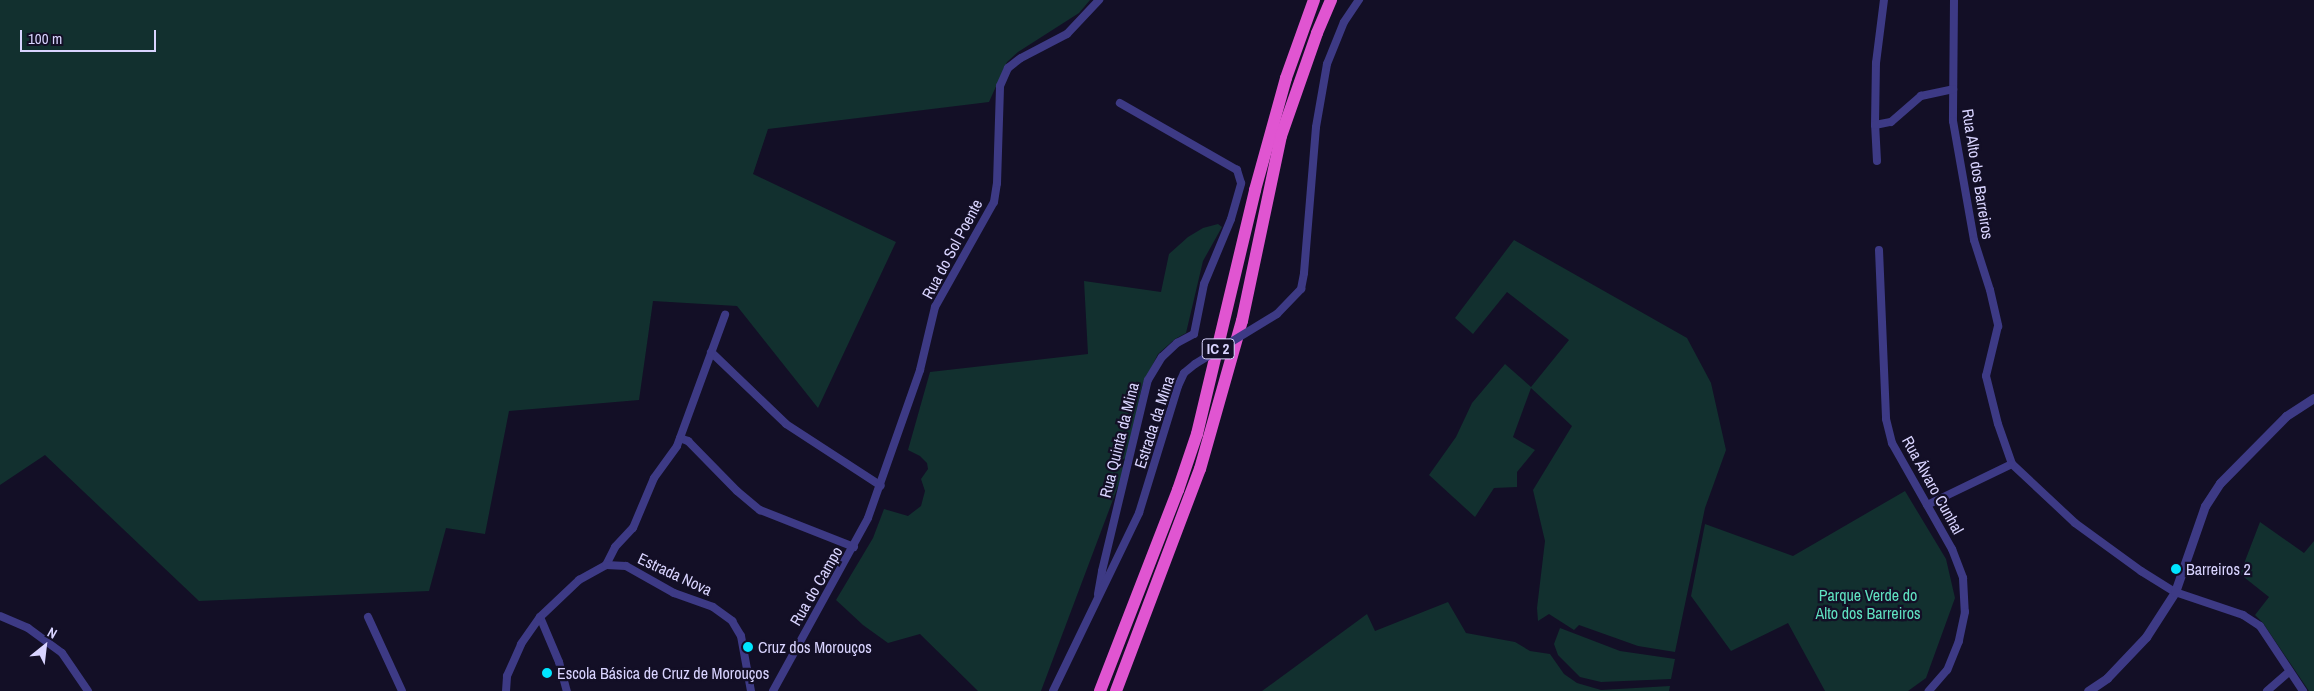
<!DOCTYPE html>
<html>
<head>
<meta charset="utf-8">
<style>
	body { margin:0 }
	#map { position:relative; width:2314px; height:691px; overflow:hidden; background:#130f26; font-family:"Archivo Narrow",sans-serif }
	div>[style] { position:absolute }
	.green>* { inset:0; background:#12302f }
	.minor>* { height:8px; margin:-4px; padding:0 4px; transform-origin:4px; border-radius:4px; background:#3d3a85 }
	.tertiary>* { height:9px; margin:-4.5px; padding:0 4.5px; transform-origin:4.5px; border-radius:4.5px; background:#3d3a85 }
	.trunk>* { height:12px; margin:-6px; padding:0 6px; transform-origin:6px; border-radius:6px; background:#e055d1 }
	.minor-bridge>* { height:8px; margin:-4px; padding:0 4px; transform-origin:4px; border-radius:4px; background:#3d3a85 }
	.dots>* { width:14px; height:14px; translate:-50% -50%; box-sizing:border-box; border:2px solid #130f26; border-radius:50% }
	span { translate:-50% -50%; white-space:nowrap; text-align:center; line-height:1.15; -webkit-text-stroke:4.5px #130f26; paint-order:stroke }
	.shield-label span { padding:1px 4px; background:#130f26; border:1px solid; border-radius:4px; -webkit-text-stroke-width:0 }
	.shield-label { font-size:15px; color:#d9d4ff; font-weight:700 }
	.street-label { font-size:16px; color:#d9d4ff }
	.poi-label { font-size:16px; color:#d9d4ff }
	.left { translate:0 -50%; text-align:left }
	.park-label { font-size:16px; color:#5fe0c0 }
	.north { position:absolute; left:20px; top:621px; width:50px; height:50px; -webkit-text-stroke:4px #130f26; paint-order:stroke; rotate:29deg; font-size:14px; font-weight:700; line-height:20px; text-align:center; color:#d9d4ff }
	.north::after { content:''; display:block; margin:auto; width:18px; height:22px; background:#d9d4ff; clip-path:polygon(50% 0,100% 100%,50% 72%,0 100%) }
	.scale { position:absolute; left:20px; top:30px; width:136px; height:22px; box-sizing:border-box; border:2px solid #d9d4ff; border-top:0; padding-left:6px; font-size:15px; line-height:18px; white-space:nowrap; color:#d9d4ff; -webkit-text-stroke:4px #130f26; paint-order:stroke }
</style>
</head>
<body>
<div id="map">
	<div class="green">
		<i style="clip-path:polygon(0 0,1090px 0,1079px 13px,1018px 52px,1007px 62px,989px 102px,768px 129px,753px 174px,896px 242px,818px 408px,737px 306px,653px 301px,639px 400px,509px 411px,485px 534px,446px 528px,429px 591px,199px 601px,45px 455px,0 485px)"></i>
		<i style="clip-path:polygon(1218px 224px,1222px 227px,1203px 261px,1186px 333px,1175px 339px,1158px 354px,1142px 386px,1123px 473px,1041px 691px,978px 691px,920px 634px,888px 643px,863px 625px,836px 600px,873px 538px,884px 509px,908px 516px,921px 506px,925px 491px,921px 479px,928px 469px,927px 463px,920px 456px,908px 450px,930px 372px,1088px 354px,1084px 281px,1161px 292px,1169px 254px,1188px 237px,1203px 228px)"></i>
		<i style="clip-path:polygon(1514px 240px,1687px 338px,1711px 383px,1726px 450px,1705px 508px,1675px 652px,1638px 646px,1579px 625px,1574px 630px,1549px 614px,1538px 621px,1537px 608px,1545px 541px,1533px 490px,1572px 426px,1531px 388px,1513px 437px,1535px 450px,1517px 472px,1517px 487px,1494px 488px,1475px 517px,1429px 475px,1456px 437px,1472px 403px,1505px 364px,1531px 387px,1569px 340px,1507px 292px,1473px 334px,1455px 318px)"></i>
		<i style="clip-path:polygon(1905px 491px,1946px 559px,1955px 598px,1926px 678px,1908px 691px,1825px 691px,1788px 623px,1731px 651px,1691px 596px,1705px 524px,1793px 556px)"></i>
		<i style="clip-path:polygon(2260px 522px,2304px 553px,2314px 541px,2314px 691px,2309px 691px,2263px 623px,2255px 615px,2269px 597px,2240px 574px)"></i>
		<i style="clip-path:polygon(1448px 602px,1466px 633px,1515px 642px,1530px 651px,1550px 654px,1564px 674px,1577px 683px,1601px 690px,1670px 686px,1669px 691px,1262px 691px,1367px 614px,1375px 631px)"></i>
		<i style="clip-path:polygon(1560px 628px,1620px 651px,1675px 659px,1671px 679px,1601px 682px,1580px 677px,1558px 655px,1554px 644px)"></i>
	</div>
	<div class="minor">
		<i style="left:1954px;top:0;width:121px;rotate:90.5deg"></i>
		<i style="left:1953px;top:121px;width:121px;rotate:80deg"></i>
		<i style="left:1974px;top:240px;width:52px;rotate:72.3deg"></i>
		<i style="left:1990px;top:290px;width:37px;rotate:77deg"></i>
		<i style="left:1998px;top:326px;width:51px;rotate:103.5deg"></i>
		<i style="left:1986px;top:376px;width:49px;rotate:76deg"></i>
		<i style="left:1998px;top:424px;width:42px;rotate:70.7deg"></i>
		<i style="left:2012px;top:464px;width:86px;rotate:43.1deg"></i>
		<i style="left:2075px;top:523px;width:82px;rotate:36deg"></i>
		<i style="left:2141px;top:571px;width:40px;rotate:32deg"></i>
		<i style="left:2175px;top:592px;width:72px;rotate:18.7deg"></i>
		<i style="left:2243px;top:615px;width:20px;rotate:33deg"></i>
		<i style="left:2260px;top:626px;width:78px;rotate:56.5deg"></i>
		<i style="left:1875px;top:125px;width:62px;rotate:-89.1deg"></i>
		<i style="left:1876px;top:63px;width:64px;rotate:-82.8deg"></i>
		<i style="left:1877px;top:161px;width:36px;rotate:-93deg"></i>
		<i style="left:1875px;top:125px;width:16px;rotate:-11deg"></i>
		<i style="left:1891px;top:122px;width:40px;rotate:-41deg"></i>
		<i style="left:1921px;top:96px;width:33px;rotate:-12deg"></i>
		<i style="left:1879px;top:250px;width:169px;rotate:87.6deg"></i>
		<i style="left:1886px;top:419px;width:25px;rotate:76deg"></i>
		<i style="left:1892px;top:443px;width:122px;rotate:60.5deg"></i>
		<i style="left:1952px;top:549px;width:31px;rotate:69deg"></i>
		<i style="left:1963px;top:578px;width:34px;rotate:87deg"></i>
		<i style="left:1965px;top:612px;width:30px;rotate:102deg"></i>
		<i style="left:1959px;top:641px;width:31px;rotate:112deg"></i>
		<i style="left:1947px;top:670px;width:28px;rotate:131deg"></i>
		<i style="left:1277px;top:314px;width:35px;rotate:-46deg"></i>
		<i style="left:1301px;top:289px;width:16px;rotate:-79deg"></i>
		<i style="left:1304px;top:273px;width:146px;rotate:-85.3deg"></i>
		<i style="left:1316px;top:127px;width:64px;rotate:-80.1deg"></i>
		<i style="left:1327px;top:64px;width:45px;rotate:-68deg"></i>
		<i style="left:1344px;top:22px;width:27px;rotate:-56deg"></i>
		<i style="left:711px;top:352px;width:104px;rotate:43.8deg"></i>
		<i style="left:786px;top:424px;width:113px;rotate:33.1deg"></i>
		<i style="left:680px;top:438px;width:9px;rotate:21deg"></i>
		<i style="left:688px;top:441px;width:70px;rotate:45.6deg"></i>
		<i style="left:737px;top:491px;width:30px;rotate:40deg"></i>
		<i style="left:760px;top:510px;width:101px;rotate:21.5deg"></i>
		<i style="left:1927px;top:505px;width:94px;rotate:-25.8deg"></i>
		<i style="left:606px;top:565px;width:20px;rotate:-63deg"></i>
		<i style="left:615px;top:547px;width:26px;rotate:-47deg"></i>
		<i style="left:633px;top:528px;width:54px;rotate:-67.2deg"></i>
		<i style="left:654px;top:478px;width:39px;rotate:-54deg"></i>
		<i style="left:677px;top:446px;width:140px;rotate:-69.9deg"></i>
		<i style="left:1098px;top:594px;width:23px;rotate:-80deg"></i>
		<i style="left:1102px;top:571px;width:196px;rotate:-76.5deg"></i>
		<i style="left:1148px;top:380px;width:27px;rotate:-59deg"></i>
		<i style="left:1162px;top:357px;width:21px;rotate:-43deg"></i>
		<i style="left:1177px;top:343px;width:19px;rotate:-28deg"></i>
		<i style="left:1194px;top:334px;width:51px;rotate:-78.7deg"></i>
		<i style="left:1204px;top:284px;width:70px;rotate:-67.4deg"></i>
		<i style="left:1231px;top:219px;width:37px;rotate:-74deg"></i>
		<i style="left:1241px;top:183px;width:14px;rotate:-107deg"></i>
		<i style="left:1237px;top:170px;width:135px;rotate:-150.2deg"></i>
		<i style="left:0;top:616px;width:30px;rotate:23deg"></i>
		<i style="left:28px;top:628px;width:42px;rotate:36.3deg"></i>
		<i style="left:62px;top:653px;width:46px;rotate:55.6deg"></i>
		<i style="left:368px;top:617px;width:81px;rotate:65.3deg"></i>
		<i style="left:540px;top:617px;width:49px;rotate:67.1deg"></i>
		<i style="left:559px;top:662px;width:30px;rotate:75deg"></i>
		<i style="left:506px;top:691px;width:15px;rotate:-86deg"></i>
		<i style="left:507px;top:676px;width:35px;rotate:-66deg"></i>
		<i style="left:521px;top:644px;width:33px;rotate:-55deg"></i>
		<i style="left:540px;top:617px;width:54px;rotate:-43.5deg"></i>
		<i style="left:579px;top:580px;width:31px;rotate:-29deg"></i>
		<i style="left:606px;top:565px;width:20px;rotate:3deg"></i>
		<i style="left:626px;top:566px;width:55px;rotate:29.4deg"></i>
		<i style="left:674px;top:593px;width:41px;rotate:19.7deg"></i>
		<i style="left:713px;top:607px;width:24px;rotate:36deg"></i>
		<i style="left:732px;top:621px;width:17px;rotate:59deg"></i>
		<i style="left:741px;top:636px;width:56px;rotate:79.7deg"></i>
		<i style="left:773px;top:691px;width:197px;rotate:-61.2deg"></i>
		<i style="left:868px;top:518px;width:157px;rotate:-70.6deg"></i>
		<i style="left:920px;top:370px;width:65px;rotate:-76.6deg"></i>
		<i style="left:935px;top:307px;width:120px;rotate:-60.7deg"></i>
		<i style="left:994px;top:202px;width:19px;rotate:-81deg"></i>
		<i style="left:997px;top:183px;width:97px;rotate:-88.2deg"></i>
		<i style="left:1000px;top:86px;width:20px;rotate:-66deg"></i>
		<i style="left:1008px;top:68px;width:16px;rotate:-38deg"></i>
		<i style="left:1021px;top:58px;width:52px;rotate:-27.6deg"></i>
		<i style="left:1067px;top:34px;width:47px;rotate:-46.7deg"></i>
		<i style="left:1053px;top:691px;width:198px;rotate:-64.2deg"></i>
		<i style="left:1139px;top:513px;width:133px;rotate:-72.9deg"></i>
		<i style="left:1178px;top:386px;width:14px;rotate:-65deg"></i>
		<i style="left:1184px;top:373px;width:14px;rotate:-39deg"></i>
		<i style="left:2267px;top:691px;width:30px;rotate:-41deg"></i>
	</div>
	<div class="tertiary">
		<i style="left:2088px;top:691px;width:23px;rotate:-34deg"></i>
		<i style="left:2107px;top:678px;width:57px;rotate:-46.4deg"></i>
		<i style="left:2146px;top:637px;width:54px;rotate:-57.2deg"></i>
		<i style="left:2175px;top:592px;width:91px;rotate:-70.8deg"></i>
		<i style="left:2205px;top:506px;width:27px;rotate:-57deg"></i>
		<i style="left:2220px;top:483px;width:94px;rotate:-45.4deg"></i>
		<i style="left:2286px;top:416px;width:33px;rotate:-33deg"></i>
	</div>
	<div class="trunk">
		<i style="left:1100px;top:691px;width:216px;rotate:-68.8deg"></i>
		<i style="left:1178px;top:490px;width:59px;rotate:-71.3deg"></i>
		<i style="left:1197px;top:434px;width:251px;rotate:-76.6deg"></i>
		<i style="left:1255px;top:190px;width:116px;rotate:-74.5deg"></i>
		<i style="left:1286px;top:78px;width:83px;rotate:-70.3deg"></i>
		<i style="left:1116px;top:691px;width:237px;rotate:-69.3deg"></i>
		<i style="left:1200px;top:469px;width:154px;rotate:-74.2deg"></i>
		<i style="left:1242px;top:321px;width:189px;rotate:-78.1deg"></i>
		<i style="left:1281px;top:136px;width:109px;rotate:-70.7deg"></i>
		<i style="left:1317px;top:33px;width:36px;rotate:-67deg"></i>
	</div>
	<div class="minor-bridge">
		<i style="left:1195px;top:364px;width:96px;rotate:-31.4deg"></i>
	</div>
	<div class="dots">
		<i style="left:2176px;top:569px;background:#00e5ff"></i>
		<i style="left:748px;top:647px;background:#00e5ff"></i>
		<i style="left:547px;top:673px;background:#00e5ff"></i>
	</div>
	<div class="shield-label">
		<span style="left:1218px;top:349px">IC 2</span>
	</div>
	<div class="street-label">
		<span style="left:1978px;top:174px;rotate:81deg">Rua Alto dos Barreiros</span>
		<span style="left:952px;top:249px;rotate:-62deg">Rua do Sol Poente</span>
		<span style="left:1154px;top:422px;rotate:-72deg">Estrada da Mina</span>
		<span style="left:1119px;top:440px;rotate:-76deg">Rua Quinta da Mina</span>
		<span style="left:1933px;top:485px;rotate:61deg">Rua Álvaro Cunhal</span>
		<span style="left:675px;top:574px;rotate:25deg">Estrada Nova</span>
		<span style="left:816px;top:586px;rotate:-60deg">Rua do Campo</span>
	</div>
	<div class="poi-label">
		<span class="left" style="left:2186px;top:569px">Barreiros 2</span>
		<span class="left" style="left:758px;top:647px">Cruz dos Morouços</span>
		<span class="left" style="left:557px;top:673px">Escola Básica de Cruz de Morouços</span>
	</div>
	<div class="park-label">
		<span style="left:1868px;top:604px">Parque Verde do<br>Alto dos Barreiros</span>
	</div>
	<div class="north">N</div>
	<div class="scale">100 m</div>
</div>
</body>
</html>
